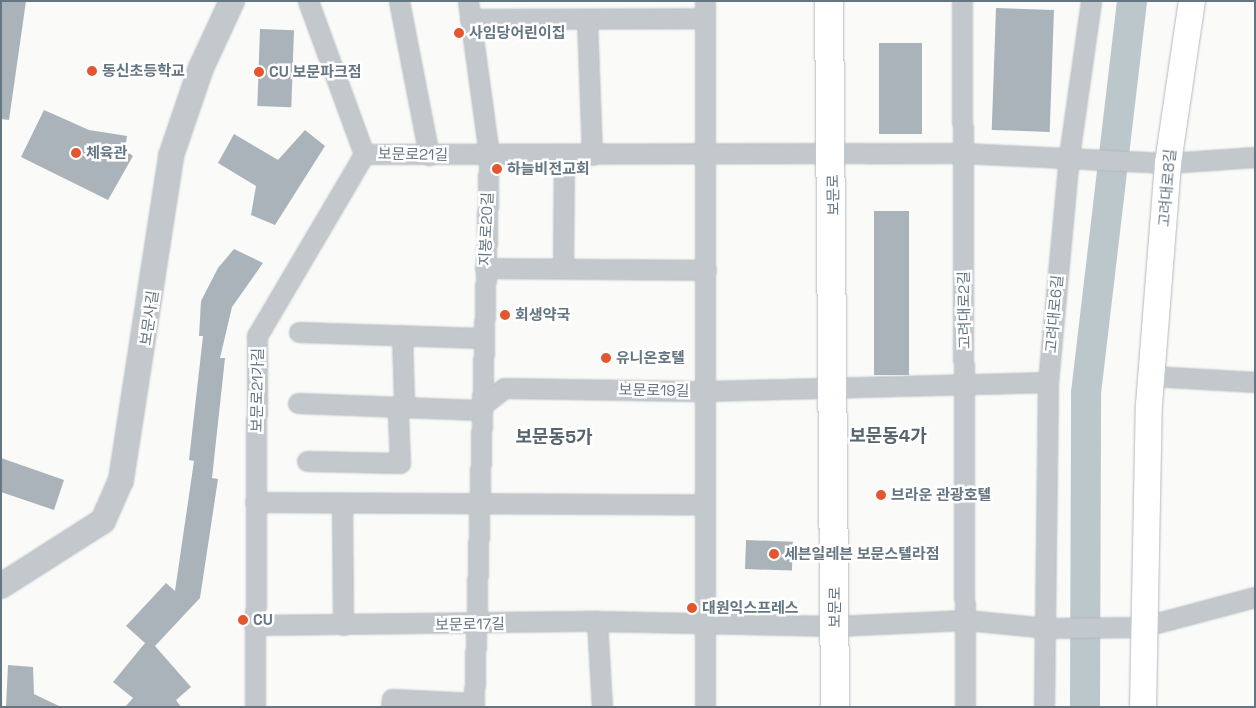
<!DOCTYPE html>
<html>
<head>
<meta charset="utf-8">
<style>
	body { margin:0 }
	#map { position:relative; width:1256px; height:708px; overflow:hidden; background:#fafaf8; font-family:"Space Grotesk","Noto Sans KR",sans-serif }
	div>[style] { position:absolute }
	.river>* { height:30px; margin:-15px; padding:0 15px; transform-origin:15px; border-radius:15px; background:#bbc7cb }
	.building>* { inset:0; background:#aab3b9; transform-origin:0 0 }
	.roads { filter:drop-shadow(0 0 1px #b3babf) drop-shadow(0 0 1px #b3babf) }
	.minor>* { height:19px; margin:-9.5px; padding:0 9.5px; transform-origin:9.5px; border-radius:9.5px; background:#c3c8cc }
	.tertiary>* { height:24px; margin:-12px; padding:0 12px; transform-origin:12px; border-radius:12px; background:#c3c8cc }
	.secondary>* { height:26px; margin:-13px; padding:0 13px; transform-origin:13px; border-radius:13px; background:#fff }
	.primary>* { height:28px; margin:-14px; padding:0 14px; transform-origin:14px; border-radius:14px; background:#fff }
	.dots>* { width:14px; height:14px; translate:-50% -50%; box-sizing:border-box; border:2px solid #fff; border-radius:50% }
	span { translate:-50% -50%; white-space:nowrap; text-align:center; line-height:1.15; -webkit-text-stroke:5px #fff; paint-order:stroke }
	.poi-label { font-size:15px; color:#657683; font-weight:700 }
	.left { translate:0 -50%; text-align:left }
	.street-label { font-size:15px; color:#657683 }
	.quarter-label { font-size:18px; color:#57646e; font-weight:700 }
	.frame { position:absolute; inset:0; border:2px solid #657683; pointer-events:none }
</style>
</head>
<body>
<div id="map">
	<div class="river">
		<i style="left:1085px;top:707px;width:314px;rotate:-89.8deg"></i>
		<i style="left:1086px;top:393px;width:395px;rotate:-83.3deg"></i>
	</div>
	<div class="building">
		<i style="clip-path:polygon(1px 1px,26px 1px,9px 120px,1px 119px)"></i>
		<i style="left:996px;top:8px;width:58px;height:122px;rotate:2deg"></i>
		<i style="left:260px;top:29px;width:34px;height:77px;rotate:2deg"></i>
		<i style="left:879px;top:43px;width:43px;height:91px"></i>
		<i style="clip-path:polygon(44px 110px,89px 130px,127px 136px,125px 150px,133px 156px,108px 200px,21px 157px)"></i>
		<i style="clip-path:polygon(305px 130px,325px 146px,275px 225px,251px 215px,256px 186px,218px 163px,234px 134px,278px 160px)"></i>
		<i style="left:874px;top:211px;width:35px;height:164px"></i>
		<i style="clip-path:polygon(234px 249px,263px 263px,232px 307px,220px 358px,225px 358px,212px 478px,218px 479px,200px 598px,155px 646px,191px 687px,176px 700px,181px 707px,125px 707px,133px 698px,113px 682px,145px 643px,126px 626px,166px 583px,175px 591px,194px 461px,189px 460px,203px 336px,199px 336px,201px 301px,218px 268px)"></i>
		<i style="clip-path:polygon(1px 458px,64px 480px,54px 510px,1px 492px)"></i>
		<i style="left:746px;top:540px;width:47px;height:29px;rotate:2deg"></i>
		<i style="clip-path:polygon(8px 665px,33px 667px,34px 694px,61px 707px,6px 707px)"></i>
	</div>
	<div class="roads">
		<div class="minor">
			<i style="left:308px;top:1px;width:163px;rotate:69.9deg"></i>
			<i style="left:399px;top:1px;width:157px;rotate:79deg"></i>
			<i style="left:468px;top:1px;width:155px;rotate:82.2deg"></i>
			<i style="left:489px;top:155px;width:552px;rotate:91.56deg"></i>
			<i style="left:705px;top:1px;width:706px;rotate:90deg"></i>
			<i style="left:962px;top:1px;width:706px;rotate:89.76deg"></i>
			<i style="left:470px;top:19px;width:235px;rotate:-0.2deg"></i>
			<i style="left:587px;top:19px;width:136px;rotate:87.9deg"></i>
			<i style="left:364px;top:154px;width:598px;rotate:-0.1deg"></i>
			<i style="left:962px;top:153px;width:206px;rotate:2.8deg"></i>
			<i style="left:1168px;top:163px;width:87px;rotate:-3.9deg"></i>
			<i style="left:485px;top:268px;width:221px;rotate:0.5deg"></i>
			<i style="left:563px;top:268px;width:113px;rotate:-89.5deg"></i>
			<i style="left:299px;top:332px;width:183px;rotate:1.9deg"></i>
			<i style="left:1152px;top:376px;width:103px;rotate:3.3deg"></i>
			<i style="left:298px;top:403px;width:182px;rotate:2.2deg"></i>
			<i style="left:480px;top:407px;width:31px;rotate:-38deg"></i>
			<i style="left:504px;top:388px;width:201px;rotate:0.9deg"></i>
			<i style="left:705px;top:391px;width:343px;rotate:-1.5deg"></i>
			<i style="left:307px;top:461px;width:93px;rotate:1.2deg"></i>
			<i style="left:400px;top:463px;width:48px;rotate:-92.4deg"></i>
			<i style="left:398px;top:415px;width:16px;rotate:-68deg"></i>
			<i style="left:404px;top:400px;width:65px;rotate:-91.8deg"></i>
			<i style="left:255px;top:502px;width:450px;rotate:0.3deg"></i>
			<i style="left:342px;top:503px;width:122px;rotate:89.5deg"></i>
			<i style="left:597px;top:621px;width:86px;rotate:86.7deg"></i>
			<i style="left:254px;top:625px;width:343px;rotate:-0.7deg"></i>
			<i style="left:597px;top:621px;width:239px;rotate:1.2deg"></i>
			<i style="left:836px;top:626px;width:130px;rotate:-2.6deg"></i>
			<i style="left:966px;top:620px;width:81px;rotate:5.6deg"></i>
			<i style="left:1047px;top:628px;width:95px;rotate:-0.6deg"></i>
			<i style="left:1142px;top:627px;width:117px;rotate:-14.9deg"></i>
			<i style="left:255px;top:707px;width:371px;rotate:-89.7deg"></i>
			<i style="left:257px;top:336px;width:211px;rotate:-59.5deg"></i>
			<i style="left:391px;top:707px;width:8px;rotate:-83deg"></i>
			<i style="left:392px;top:699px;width:82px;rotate:2.8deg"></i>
			<i style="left:1044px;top:707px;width:325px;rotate:-89.3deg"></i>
			<i style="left:1048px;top:382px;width:227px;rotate:-84.7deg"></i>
			<i style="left:1069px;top:156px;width:157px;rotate:-81.9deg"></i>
		</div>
		<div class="tertiary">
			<i style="left:1px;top:586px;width:121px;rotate:-32.5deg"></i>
			<i style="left:103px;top:521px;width:45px;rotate:-66.3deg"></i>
			<i style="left:121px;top:480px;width:328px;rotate:-81.2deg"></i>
			<i style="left:171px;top:156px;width:93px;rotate:-71.2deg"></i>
			<i style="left:201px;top:68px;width:74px;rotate:-65.2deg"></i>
		</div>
		<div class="secondary">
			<i style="left:1143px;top:707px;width:302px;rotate:-88.9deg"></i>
			<i style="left:1149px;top:405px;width:243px;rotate:-85.5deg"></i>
			<i style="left:1168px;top:163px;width:164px;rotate:-81.6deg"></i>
		</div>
		<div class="primary">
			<i style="left:829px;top:1px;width:706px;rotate:89.51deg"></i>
		</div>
	</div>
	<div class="dots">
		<i style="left:459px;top:33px;background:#e4572e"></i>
		<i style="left:92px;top:71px;background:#e4572e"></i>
		<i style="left:259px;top:72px;background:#e4572e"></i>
		<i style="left:76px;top:153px;background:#e4572e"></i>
		<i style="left:497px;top:169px;background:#e4572e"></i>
		<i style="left:505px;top:315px;background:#e4572e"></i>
		<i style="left:606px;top:358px;background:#e4572e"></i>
		<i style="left:881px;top:495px;background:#e4572e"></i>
		<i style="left:774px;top:554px;background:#e4572e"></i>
		<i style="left:692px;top:608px;background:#e4572e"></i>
		<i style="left:243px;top:620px;background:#e4572e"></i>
	</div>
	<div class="poi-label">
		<span class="left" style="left:469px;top:33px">사임당어린이집</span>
		<span class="left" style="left:102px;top:71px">동신초등학교</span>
		<span class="left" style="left:269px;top:72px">CU 보문파크점</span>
		<span class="left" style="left:86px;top:153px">체육관</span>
		<span class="left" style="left:507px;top:169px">하늘비전교회</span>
		<span class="left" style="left:515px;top:315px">회생약국</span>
		<span class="left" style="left:616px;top:358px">유니온호텔</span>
		<span class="left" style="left:891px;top:495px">브라운 관광호텔</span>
		<span class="left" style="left:784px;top:554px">세븐일레븐 보문스텔라점</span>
		<span class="left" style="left:702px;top:608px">대원익스프레스</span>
		<span class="left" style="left:253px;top:620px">CU</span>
	</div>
	<div class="street-label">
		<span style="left:413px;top:154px;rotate:1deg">보문로21길</span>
		<span style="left:1167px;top:188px;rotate:-85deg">고려대로8길</span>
		<span style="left:833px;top:195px;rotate:-91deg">보문로</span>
		<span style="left:486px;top:229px;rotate:-88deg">지봉로20길</span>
		<span style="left:964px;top:310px;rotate:-91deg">고려대로2길</span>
		<span style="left:1054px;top:314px;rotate:-85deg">고려대로6길</span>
		<span style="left:149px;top:318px;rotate:-82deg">보문사길</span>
		<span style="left:257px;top:390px;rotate:-89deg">보문로21가길</span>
		<span style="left:654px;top:390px;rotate:1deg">보문로19길</span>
		<span style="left:835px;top:607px;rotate:-90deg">보문로</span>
		<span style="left:470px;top:624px;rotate:-1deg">보문로17길</span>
	</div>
	<div class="quarter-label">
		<span style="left:888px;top:436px">보문동4가</span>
		<span style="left:554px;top:437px">보문동5가</span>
	</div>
	<div class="frame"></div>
</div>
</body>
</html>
